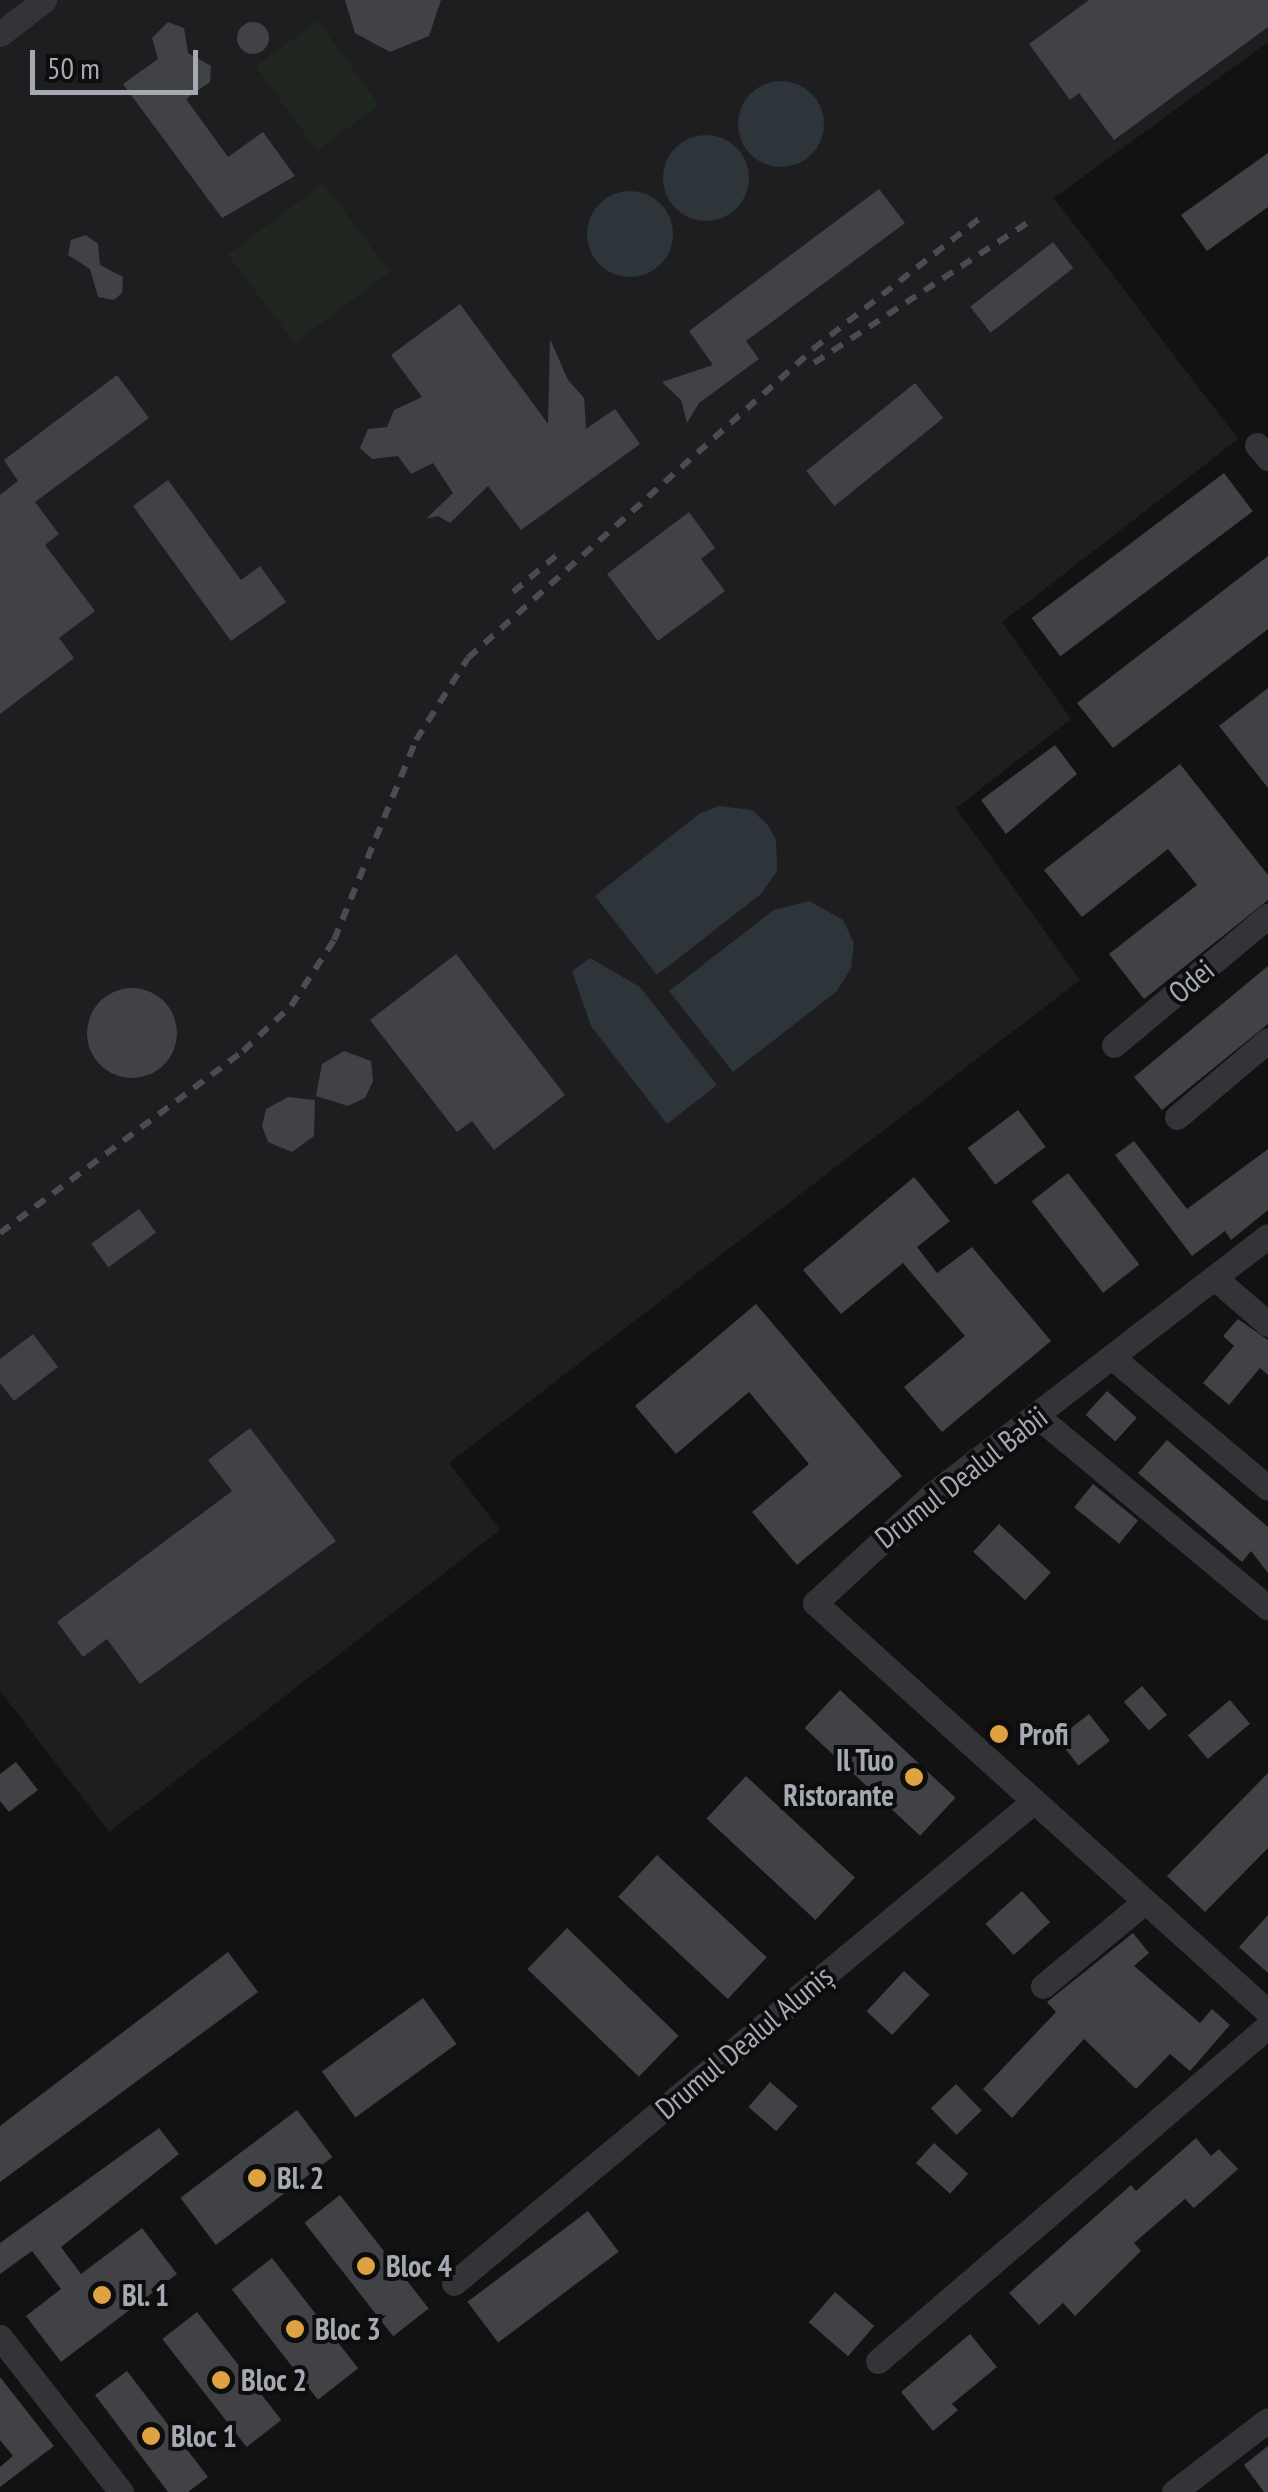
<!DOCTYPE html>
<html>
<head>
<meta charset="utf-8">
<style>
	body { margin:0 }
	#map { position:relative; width:1268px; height:2492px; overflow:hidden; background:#121213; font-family:"PT Sans Narrow",sans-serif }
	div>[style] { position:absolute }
	.built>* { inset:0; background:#1e1e20 }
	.green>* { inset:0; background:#1f261f; transform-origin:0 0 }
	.water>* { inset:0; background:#2d353a }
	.round { border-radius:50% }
	.building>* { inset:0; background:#414246; transform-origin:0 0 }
	.minor>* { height:25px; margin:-12.5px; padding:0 12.5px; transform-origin:12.5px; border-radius:12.5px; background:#333438 }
	.rail>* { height:6px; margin-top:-3px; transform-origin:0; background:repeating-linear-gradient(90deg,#4b4c51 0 12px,transparent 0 22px) }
	.dots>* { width:28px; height:28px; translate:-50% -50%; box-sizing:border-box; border:5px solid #0d0d0e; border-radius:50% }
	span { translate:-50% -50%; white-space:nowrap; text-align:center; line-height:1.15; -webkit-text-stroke:8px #0d0d0e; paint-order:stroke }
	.street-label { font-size:30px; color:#a5aab2 }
	.poi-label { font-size:30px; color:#a5aab2; font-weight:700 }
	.left { translate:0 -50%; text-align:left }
	.right { translate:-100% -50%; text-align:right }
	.scale { position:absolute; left:30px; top:50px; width:168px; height:45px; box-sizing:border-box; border:5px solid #a5aab2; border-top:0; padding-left:12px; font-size:30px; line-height:35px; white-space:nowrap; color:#a5aab2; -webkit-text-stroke:8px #0d0d0e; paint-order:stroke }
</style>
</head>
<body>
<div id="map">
	<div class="built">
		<i style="clip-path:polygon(0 0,1268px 0,1268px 42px,1054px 198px,1238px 439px,1002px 622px,1071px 719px,956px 808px,1080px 980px,449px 1463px,500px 1530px,109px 1832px,0 1691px)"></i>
	</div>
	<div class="green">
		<i style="left:318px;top:21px;width:104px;height:77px;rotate:54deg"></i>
		<i style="left:323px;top:183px;width:111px;height:119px;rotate:53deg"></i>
	</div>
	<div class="water">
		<i class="round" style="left:738px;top:81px;width:86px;height:86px"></i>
		<i class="round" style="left:663px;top:135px;width:86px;height:86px"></i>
		<i class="round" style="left:587px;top:191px;width:86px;height:86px"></i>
		<i style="clip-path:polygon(719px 806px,752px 810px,768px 825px,776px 840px,777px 871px,761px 894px,657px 975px,595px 896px,699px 814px)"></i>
		<i style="clip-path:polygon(809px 901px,843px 920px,854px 943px,851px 968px,837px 991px,733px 1072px,669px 991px,774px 910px)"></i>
		<i style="clip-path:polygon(590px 958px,640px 987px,717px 1085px,667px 1124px,591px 1026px,572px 971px)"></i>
	</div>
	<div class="building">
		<i style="clip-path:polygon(345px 0,441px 0,429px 36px,390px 52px,355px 33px)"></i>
		<i style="clip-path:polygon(1089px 0,1268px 0,1268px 27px,1114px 140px,1079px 93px,1070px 100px,1029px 44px)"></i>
		<i class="round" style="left:237px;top:22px;width:32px;height:32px"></i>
		<i style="clip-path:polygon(168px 22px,184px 28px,188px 53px,211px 66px,210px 82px,186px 99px,228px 157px,263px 132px,295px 176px,222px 218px,123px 84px,158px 59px,152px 38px)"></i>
		<i style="clip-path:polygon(1268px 153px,1268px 207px,1207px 251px,1181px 215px)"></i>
		<i style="clip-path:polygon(879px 189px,905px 223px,746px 341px,759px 359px,699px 403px,687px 423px,681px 400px,662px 382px,713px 365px,689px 331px)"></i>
		<i style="clip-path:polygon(86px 235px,98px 244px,100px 265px,123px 277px,122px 293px,114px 300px,98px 297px,90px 269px,68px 255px,71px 240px)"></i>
		<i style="left:1053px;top:242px;width:33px;height:105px;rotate:52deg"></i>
		<i style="clip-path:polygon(460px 304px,548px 424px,550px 339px,568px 380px,584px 398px,586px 429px,615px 409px,640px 444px,521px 530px,488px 486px,450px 523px,438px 516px,426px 519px,453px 493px,433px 463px,411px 474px,398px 456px,372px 459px,360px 448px,368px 429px,387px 427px,394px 410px,422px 397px,391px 355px)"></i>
		<i style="clip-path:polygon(117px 375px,149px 418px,35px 502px,59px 534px,45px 545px,95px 611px,59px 638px,74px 658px,0 714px,0 495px,18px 481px,4px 460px)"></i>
		<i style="left:915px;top:383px;width:45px;height:140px;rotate:51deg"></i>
		<i style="left:1224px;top:473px;width:48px;height:241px;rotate:53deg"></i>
		<i style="clip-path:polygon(168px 480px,241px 580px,260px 566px,286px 602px,231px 641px,133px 506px)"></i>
		<i style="clip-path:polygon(689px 512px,715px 548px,701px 559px,725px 591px,658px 641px,607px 574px)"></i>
		<i style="clip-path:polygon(1268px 556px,1268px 629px,1113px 748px,1077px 703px)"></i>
		<i style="clip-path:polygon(1268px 688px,1268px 788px,1219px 726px)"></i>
		<i style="clip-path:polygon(1055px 745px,1077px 774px,1006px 834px,981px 800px)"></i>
		<i style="clip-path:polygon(1180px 764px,1268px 875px,1268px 900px,1144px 999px,1109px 954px,1197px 885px,1168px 849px,1082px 917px,1044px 870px)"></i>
		<i style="clip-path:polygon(456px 954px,565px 1095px,494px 1150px,472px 1121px,457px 1132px,370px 1020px)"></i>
		<i style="clip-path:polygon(1268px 966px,1268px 1024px,1162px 1110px,1134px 1077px)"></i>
		<i class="round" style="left:87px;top:988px;width:90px;height:90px"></i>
		<i style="clip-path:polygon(344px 1051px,371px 1061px,373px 1081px,365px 1098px,348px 1106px,316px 1096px,322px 1064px)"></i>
		<i style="clip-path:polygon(288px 1097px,315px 1100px,314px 1136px,292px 1152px,268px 1142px,262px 1126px,266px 1109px)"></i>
		<i style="left:1018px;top:1110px;width:46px;height:63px;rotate:53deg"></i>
		<i style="clip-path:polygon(1134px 1141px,1187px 1209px,1268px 1149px,1268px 1210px,1231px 1240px,1225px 1231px,1192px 1256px,1115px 1155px)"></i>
		<i style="left:1068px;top:1173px;width:116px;height:46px;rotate:52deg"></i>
		<i style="clip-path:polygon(914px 1177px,950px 1221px,917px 1247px,937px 1273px,972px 1247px,1051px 1341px,942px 1432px,904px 1387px,965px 1336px,903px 1263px,841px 1314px,803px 1270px)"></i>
		<i style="left:139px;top:1209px;width:29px;height:59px;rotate:54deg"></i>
		<i style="clip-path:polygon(756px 1304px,902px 1476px,797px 1565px,752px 1512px,809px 1464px,749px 1392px,676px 1454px,635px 1406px)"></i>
		<i style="clip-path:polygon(1238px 1319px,1268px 1340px,1268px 1375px,1260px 1368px,1229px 1405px,1203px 1383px,1234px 1346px,1223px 1336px)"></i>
		<i style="clip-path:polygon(33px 1334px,58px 1367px,14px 1401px,0 1383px,0 1359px)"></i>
		<i style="left:1107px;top:1391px;width:40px;height:32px;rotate:42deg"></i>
		<i style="clip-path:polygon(250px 1428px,336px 1541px,140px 1684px,107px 1639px,83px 1657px,57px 1622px,232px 1491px,208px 1460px)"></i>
		<i style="clip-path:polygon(1167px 1440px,1268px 1527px,1268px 1573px,1251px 1551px,1242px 1562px,1138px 1473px)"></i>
		<i style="left:1093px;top:1484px;width:58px;height:30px;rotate:39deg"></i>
		<i style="left:999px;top:1524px;width:71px;height:38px;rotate:43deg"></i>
		<i style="left:1142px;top:1686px;width:38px;height:24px;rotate:49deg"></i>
		<i style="left:840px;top:1690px;width:158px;height:52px;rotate:43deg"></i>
		<i style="left:1230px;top:1700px;width:31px;height:55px;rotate:50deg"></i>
		<i style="left:1089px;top:1714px;width:34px;height:40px;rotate:52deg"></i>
		<i style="clip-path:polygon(16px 1762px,38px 1790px,9px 1812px,0 1801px,0 1774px)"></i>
		<i style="clip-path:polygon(1268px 1773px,1268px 1848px,1205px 1912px,1167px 1876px)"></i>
		<i style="left:746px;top:1776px;width:149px;height:58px;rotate:43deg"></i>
		<i style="left:657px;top:1855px;width:150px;height:57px;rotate:43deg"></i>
		<i style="left:1022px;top:1891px;width:42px;height:49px;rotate:48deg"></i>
		<i style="clip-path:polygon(1268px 1915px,1268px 1973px,1239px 1947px)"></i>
		<i style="left:567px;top:1928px;width:155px;height:57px;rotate:44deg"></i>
		<i style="clip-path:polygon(1133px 1933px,1149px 1953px,1134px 1966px,1200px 2023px,1212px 2009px,1230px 2025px,1190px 2071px,1170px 2054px,1136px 2089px,1084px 2039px,1012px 2118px,983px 2089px,1056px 2012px,1047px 2002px)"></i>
		<i style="clip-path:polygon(228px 1952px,258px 1992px,0 2182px,0 2126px)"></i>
		<i style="left:904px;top:1971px;width:35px;height:55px;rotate:43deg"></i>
		<i style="left:423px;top:1998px;width:57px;height:125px;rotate:54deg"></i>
		<i style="left:770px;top:2082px;width:37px;height:33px;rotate:41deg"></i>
		<i style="left:956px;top:2084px;width:37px;height:35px;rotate:46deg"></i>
		<i style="left:297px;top:2110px;width:59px;height:146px;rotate:53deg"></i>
		<i style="clip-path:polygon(159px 2128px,179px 2154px,61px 2247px,81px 2274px,142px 2228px,177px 2274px,61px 2362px,26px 2316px,61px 2289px,32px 2251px,0 2274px,0 2243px)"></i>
		<i style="clip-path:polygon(1196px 2138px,1211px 2156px,1219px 2149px,1238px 2169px,1194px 2208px,1185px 2199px,1134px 2243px,1141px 2251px,1075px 2316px,1063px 2303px,1039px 2325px,1009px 2293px,1131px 2185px,1136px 2191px)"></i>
		<i style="left:934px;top:2143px;width:46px;height:27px;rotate:42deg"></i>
		<i style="left:340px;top:2195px;width:144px;height:45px;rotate:52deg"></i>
		<i style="left:588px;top:2211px;width:51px;height:151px;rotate:53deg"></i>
		<i style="left:272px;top:2258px;width:140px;height:51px;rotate:52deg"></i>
		<i style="left:835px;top:2292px;width:52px;height:40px;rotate:41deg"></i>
		<i style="left:197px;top:2312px;width:137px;height:44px;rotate:52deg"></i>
		<i style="clip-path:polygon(970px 2334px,997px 2367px,952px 2404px,958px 2410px,933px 2431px,901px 2392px)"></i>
		<i style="clip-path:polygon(127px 2371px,208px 2477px,188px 2492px,168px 2492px,95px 2395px)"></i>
		<i style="clip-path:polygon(0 2377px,54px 2446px,0 2487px,0 2467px,13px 2456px,0 2440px)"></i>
		<i style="clip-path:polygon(1268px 2446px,1268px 2492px,1264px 2492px,1244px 2465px)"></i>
	</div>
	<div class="minor">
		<i style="left:0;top:34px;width:56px;rotate:-37.7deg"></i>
		<i style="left:1257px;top:445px;width:17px;rotate:50deg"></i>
		<i style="left:1114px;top:1045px;width:201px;rotate:-40deg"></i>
		<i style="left:1177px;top:1117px;width:119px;rotate:-40.2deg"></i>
		<i style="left:1268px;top:1236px;width:424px;rotate:142.4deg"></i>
		<i style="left:932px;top:1495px;width:159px;rotate:137.3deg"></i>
		<i style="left:815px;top:1603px;width:610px;rotate:42.08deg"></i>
		<i style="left:1216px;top:1279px;width:69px;rotate:40.9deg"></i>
		<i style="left:1113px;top:1358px;width:202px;rotate:40deg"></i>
		<i style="left:1037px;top:1416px;width:300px;rotate:39.7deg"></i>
		<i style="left:1043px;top:1986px;width:131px;rotate:-39.7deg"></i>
		<i style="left:454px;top:2283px;width:753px;rotate:-39.72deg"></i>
		<i style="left:0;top:2337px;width:197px;rotate:52deg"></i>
		<i style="left:878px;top:2361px;width:514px;rotate:-40.66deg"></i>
		<i style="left:1174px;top:2492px;width:118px;rotate:-37.5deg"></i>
	</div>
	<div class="rail">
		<i style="left:814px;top:363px;width:255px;rotate:-33.3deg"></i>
		<i style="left:513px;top:592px;width:59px;rotate:-40.2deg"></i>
		<i style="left:0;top:1233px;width:304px;rotate:-36.8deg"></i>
		<i style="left:243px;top:1051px;width:66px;rotate:-43.2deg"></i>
		<i style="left:291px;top:1006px;width:79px;rotate:-56.9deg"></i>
		<i style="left:334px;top:940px;width:216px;rotate:-67.7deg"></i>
		<i style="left:416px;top:740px;width:97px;rotate:-57.6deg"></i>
		<i style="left:468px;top:658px;width:463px;rotate:-41.8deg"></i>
		<i style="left:813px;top:349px;width:212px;rotate:-38.1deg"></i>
	</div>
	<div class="dots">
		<i style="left:999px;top:1734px;background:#dea240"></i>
		<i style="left:914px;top:1777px;background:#dea240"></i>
		<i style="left:257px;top:2178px;background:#dea240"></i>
		<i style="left:366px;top:2266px;background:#dea240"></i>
		<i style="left:102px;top:2295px;background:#dea240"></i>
		<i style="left:295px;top:2329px;background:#dea240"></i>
		<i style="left:221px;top:2380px;background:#dea240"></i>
		<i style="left:151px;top:2436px;background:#dea240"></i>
	</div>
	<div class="street-label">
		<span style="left:1191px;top:981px;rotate:-40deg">Odei</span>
		<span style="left:961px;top:1477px;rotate:-38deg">Drumul Dealul Babii</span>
		<span style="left:744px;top:2042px;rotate:-40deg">Drumul Dealul Aluniș</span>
	</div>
	<div class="poi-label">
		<span class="left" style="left:1019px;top:1734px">Profi</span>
		<span class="right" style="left:894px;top:1777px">Il Tuo<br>Ristorante</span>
		<span class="left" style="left:277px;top:2178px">Bl. 2</span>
		<span class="left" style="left:386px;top:2266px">Bloc 4</span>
		<span class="left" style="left:122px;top:2295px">Bl. 1</span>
		<span class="left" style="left:315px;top:2329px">Bloc 3</span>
		<span class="left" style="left:241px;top:2380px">Bloc 2</span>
		<span class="left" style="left:171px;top:2436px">Bloc 1</span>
	</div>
	<div class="scale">50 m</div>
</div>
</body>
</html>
